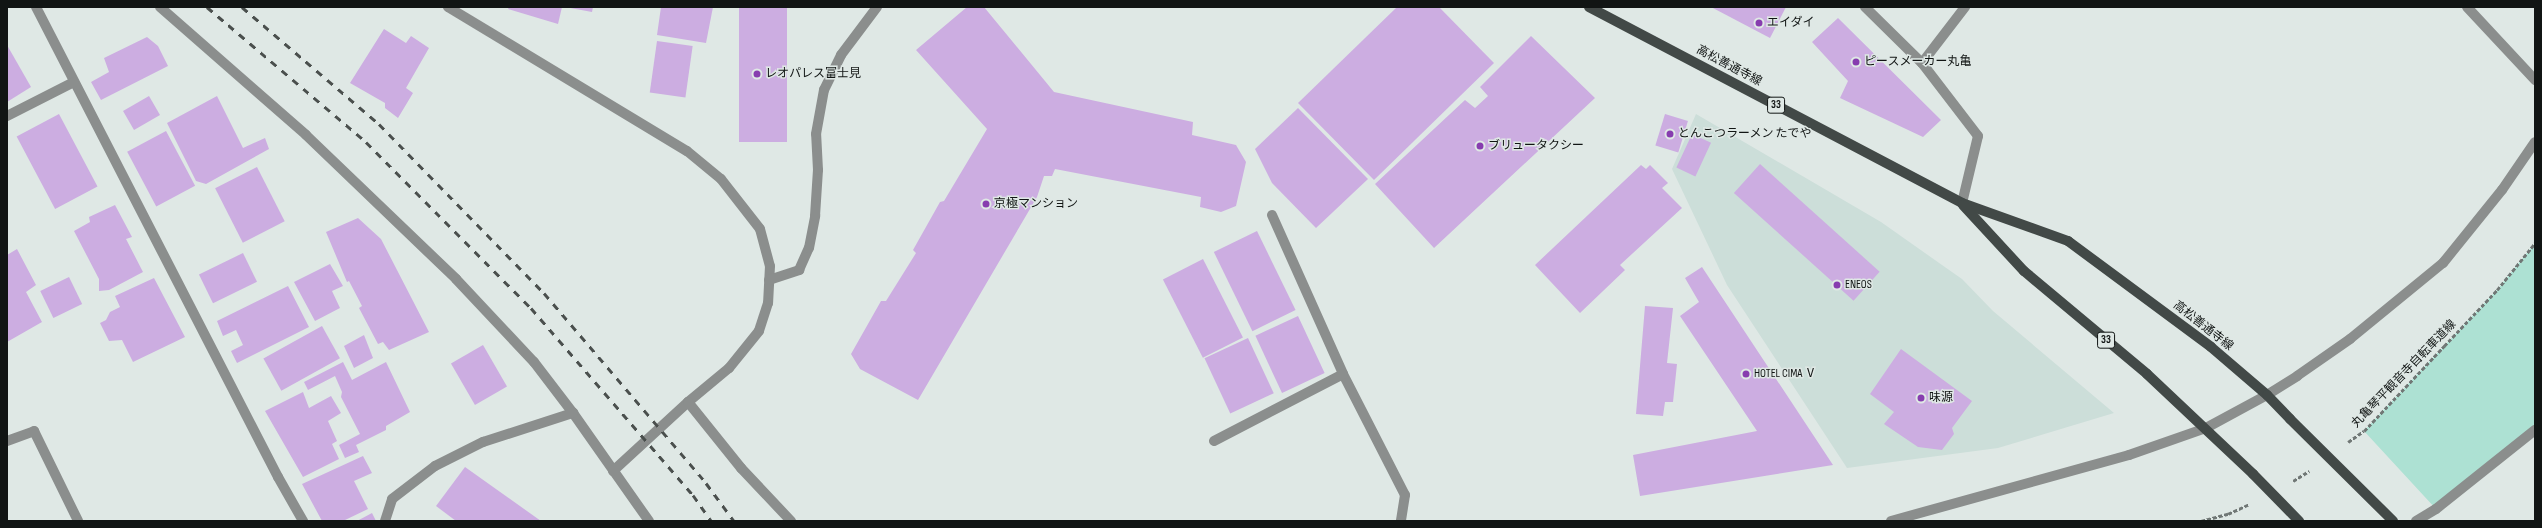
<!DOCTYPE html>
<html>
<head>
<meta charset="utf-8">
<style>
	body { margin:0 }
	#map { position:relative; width:2542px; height:528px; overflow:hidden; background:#dfe8e5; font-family:"Sofia Sans Condensed","Noto Sans JP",sans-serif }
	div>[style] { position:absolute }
	.built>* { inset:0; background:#ccded9 }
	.green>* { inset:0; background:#ade1d3 }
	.building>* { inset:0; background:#ccade1; transform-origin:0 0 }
	.path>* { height:2.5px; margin-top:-1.25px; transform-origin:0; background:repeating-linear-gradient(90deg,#707775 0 4px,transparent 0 6px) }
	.minor>* { height:10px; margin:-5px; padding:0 5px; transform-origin:5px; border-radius:5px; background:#8b8e8d }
	.major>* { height:10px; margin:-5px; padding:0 5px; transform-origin:5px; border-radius:5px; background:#424947 }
	.rail>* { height:3px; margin-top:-1.5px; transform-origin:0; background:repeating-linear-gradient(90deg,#4a4f4d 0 7px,transparent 0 14px) }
	.major-bridge>* { height:10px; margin:-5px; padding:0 5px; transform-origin:5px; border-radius:5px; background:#424947 }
	.dots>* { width:11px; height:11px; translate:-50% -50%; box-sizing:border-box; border:2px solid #dfe8e5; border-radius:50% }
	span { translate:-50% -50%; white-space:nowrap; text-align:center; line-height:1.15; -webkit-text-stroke:3px #dfe8e5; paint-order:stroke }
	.shield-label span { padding:1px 3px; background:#dfe8e5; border:1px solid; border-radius:3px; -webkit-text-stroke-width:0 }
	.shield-label { font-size:11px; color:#111514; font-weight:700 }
	.poi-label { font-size:12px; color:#111514 }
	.left { translate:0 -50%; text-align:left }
	.street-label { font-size:12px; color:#111514 }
	.frame { position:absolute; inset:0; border:8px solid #111514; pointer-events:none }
</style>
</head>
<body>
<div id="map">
	<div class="built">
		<i style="clip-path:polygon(1696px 114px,1881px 222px,1942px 265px,1962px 279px,1993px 311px,2114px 413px,1998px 448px,1847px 468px,1727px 285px,1672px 169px)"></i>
	</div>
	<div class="green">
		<i style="clip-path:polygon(2535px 243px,2535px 430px,2436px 509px,2364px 431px,2497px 290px)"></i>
	</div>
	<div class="building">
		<i style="clip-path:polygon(509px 7px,562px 7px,558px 24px,508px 9px)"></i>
		<i style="clip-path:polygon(565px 7px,593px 7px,592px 12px)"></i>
		<i style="clip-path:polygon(661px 7px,713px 7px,706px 43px,657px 35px)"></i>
		<i style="left:739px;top:7px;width:48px;height:135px"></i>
		<i style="clip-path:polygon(967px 7px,984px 7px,1054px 92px,1193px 122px,1192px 135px,1236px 145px,1246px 162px,1236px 206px,1221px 212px,1200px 207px,1201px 197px,1055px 169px,1052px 176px,1044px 176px,1037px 197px,918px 400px,860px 369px,851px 354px,881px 301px,886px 301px,916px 253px,913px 250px,940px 202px,944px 201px,987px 129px,916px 50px)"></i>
		<i style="clip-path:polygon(1397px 7px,1439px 7px,1494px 63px,1374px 180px,1298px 103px)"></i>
		<i style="clip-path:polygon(1711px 7px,1786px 7px,1770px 38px)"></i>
		<i style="clip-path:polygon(1838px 18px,1941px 120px,1923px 137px,1840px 98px,1848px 81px,1812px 42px)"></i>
		<i style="clip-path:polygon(384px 29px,406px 43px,411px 36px,429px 48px,406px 88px,413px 93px,398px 118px,385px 108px,385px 103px,350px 83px)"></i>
		<i style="clip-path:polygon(1531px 36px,1595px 98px,1434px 248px,1375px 184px,1465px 100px,1475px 108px,1488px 96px,1480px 87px)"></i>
		<i style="clip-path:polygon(147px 37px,158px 46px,168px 66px,101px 100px,91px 82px,109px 72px,104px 58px)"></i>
		<i style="left:657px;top:41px;width:36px;height:52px;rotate:8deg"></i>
		<i style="clip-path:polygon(7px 45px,31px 87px,7px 102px)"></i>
		<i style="left:149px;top:96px;width:22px;height:30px;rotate:60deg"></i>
		<i style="clip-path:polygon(217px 96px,243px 148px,265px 138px,269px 149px,206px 184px,196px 181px,167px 123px)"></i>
		<i style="clip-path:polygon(1298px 108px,1368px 179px,1316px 228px,1272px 183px,1255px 149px)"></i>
		<i style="left:59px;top:114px;width:82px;height:48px;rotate:62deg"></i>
		<i style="left:1665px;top:114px;width:24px;height:33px;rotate:17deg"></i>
		<i style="left:166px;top:131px;width:62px;height:44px;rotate:62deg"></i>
		<i style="left:1692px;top:134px;width:21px;height:37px;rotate:25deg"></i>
		<i style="left:1760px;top:164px;width:161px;height:39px;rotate:42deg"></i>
		<i style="clip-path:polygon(1641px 165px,1646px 169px,1650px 165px,1668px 183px,1662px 188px,1682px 208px,1620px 265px,1625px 270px,1580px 313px,1535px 265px)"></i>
		<i style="left:257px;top:167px;width:61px;height:47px;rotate:63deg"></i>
		<i style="clip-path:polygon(115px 205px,132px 237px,126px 239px,143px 272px,109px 290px,99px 291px,99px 279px,74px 231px,90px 222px,89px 217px)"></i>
		<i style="clip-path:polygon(358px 218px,381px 239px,429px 332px,389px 350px,383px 342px,378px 344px,359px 308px,362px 306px,349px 281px,347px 282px,326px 232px)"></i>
		<i style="left:1257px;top:231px;width:88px;height:48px;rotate:64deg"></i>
		<i style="clip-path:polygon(17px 249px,36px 285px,26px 292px,42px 322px,7px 342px,7px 255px)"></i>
		<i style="left:243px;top:253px;width:32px;height:49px;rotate:64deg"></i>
		<i style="left:1203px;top:259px;width:88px;height:45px;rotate:63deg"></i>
		<i style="clip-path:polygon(330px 264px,343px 286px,332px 291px,340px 308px,315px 321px,294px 282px)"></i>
		<i style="clip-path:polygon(1702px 267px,1833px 465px,1640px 496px,1633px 455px,1757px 431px,1680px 316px,1699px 302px,1685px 278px)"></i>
		<i style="left:69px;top:277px;width:30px;height:32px;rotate:64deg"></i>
		<i style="clip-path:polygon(154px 278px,185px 337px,133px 362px,122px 340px,109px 341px,100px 323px,106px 320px,110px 312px,120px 307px,115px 296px)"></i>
		<i style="clip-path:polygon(288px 286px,309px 327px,237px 363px,231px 351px,243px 345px,236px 330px,223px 336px,217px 321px)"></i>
		<i style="clip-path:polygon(1645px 306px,1673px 308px,1667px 363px,1677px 364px,1673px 402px,1665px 402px,1663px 416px,1636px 414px)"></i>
		<i style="left:1298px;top:316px;width:63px;height:47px;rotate:65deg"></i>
		<i style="left:322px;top:326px;width:37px;height:67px;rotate:61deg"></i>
		<i style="clip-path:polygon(364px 335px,373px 358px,354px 368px,344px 346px)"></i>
		<i style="left:1248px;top:338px;width:61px;height:48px;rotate:65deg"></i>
		<i style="left:483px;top:345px;width:48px;height:37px;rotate:60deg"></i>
		<i style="clip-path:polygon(1901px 349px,1972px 401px,1952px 428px,1954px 434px,1942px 450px,1918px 447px,1884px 424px,1894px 412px,1870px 394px)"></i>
		<i style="clip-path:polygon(343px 362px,352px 380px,386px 362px,410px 412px,386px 426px,386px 430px,356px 445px,359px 452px,345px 458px,339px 445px,360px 434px,341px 397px,342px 392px,335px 376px,308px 390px,304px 382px)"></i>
		<i style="clip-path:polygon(303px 392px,309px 408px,331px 396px,341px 413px,328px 421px,337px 441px,332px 444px,339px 459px,303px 477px,265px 411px)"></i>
		<i style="clip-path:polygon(363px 456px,372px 473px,354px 481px,368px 509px,343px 521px,322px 521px,302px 484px)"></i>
		<i style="clip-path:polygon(465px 467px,541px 521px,456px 521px,436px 506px)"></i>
		<i style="clip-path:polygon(372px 513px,376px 521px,357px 521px)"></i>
	</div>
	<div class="path">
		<i style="left:2348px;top:442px;width:19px;rotate:-35deg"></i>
		<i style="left:2364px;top:431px;width:117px;rotate:-46.7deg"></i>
		<i style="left:2444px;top:346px;width:77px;rotate:-46.6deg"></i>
		<i style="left:2497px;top:290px;width:60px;rotate:-51deg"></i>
		<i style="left:2293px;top:481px;width:19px;rotate:-32deg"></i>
		<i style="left:2201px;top:521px;width:28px;rotate:-15deg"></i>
		<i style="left:2228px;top:514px;width:23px;rotate:-25deg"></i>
	</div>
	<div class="minor">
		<i style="left:36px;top:7px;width:529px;rotate:62.76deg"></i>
		<i style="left:278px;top:477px;width:51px;rotate:60.4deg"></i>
		<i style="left:160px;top:7px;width:194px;rotate:41.2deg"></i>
		<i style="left:306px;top:135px;width:208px;rotate:43.8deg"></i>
		<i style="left:456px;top:279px;width:114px;rotate:46.8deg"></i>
		<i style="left:534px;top:362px;width:64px;rotate:52.6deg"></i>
		<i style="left:573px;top:413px;width:132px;rotate:54.9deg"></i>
		<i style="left:448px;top:7px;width:279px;rotate:31.1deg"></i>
		<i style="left:687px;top:151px;width:44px;rotate:39.5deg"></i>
		<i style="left:721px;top:179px;width:63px;rotate:52deg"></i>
		<i style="left:760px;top:229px;width:38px;rotate:75deg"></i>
		<i style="left:770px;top:266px;width:37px;rotate:93deg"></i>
		<i style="left:768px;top:303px;width:29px;rotate:108deg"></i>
		<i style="left:759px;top:331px;width:48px;rotate:129deg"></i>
		<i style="left:729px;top:368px;width:53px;rotate:140.3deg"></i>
		<i style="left:1865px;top:7px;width:80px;rotate:44.5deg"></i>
		<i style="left:1922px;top:63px;width:92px;rotate:52.5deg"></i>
		<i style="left:1978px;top:136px;width:69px;rotate:103.4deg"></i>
		<i style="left:2467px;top:7px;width:100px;rotate:47deg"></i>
		<i style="left:1922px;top:63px;width:71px;rotate:-52.5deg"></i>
		<i style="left:7px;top:116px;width:75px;rotate:-26.9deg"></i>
		<i style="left:1272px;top:215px;width:174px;rotate:65.9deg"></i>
		<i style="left:1343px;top:374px;width:136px;rotate:62.9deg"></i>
		<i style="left:1405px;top:495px;width:26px;rotate:99deg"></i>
		<i style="left:769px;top:280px;width:32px;rotate:-18deg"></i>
		<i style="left:799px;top:270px;width:24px;rotate:-66deg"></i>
		<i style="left:809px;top:248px;width:33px;rotate:-79deg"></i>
		<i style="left:815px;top:216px;width:46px;rotate:-86.3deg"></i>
		<i style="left:818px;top:170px;width:36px;rotate:-93deg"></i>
		<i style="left:816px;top:134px;width:45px;rotate:-79.7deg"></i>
		<i style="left:824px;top:90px;width:39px;rotate:-64deg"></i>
		<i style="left:841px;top:55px;width:60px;rotate:-53.1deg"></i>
		<i style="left:7px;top:441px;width:29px;rotate:-20deg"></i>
		<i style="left:34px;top:431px;width:100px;rotate:63.9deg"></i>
		<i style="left:1214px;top:441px;width:145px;rotate:-27.4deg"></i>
		<i style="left:613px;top:471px;width:102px;rotate:-42.6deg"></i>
		<i style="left:688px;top:402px;width:85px;rotate:51.2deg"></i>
		<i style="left:741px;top:468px;width:73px;rotate:46.7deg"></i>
		<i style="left:385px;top:521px;width:23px;rotate:-72deg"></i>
		<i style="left:392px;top:499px;width:54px;rotate:-37.5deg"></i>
		<i style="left:435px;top:466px;width:54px;rotate:-26.6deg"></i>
		<i style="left:483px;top:442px;width:95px;rotate:-17.9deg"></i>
		<i style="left:1891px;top:521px;width:247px;rotate:-15.5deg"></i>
		<i style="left:2129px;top:455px;width:82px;rotate:-19.3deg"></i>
		<i style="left:2206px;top:428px;width:69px;rotate:-28.4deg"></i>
		<i style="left:2267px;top:395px;width:36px;rotate:-32deg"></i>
		<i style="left:2297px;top:376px;width:65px;rotate:-34.9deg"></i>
		<i style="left:2350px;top:339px;width:120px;rotate:-39.3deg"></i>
		<i style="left:2443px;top:263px;width:94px;rotate:-51.1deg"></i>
		<i style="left:2502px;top:190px;width:58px;rotate:-55.5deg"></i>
		<i style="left:2416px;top:521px;width:23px;rotate:-31deg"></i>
		<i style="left:2436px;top:509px;width:127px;rotate:-38.6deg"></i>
	</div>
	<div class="major">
		<i style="left:1589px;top:7px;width:421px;rotate:27.7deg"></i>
		<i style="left:1962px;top:203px;width:113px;rotate:19.7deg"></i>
		<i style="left:2068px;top:241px;width:178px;rotate:36.5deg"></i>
		<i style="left:2211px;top:347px;width:74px;rotate:40.6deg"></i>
		<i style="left:2267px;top:395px;width:33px;rotate:46deg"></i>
		<i style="left:1963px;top:205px;width:90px;rotate:47.3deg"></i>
		<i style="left:2024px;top:271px;width:160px;rotate:39.9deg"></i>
		<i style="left:2147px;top:374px;width:146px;rotate:43.3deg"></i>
	</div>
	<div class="rail">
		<i style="left:207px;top:7px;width:209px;rotate:40.3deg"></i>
		<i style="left:366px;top:142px;width:234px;rotate:45.2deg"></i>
		<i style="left:531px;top:308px;width:247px;rotate:49.1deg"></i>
		<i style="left:693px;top:495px;width:32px;rotate:55deg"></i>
		<i style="left:242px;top:7px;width:180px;rotate:40.5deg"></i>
		<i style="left:379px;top:124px;width:236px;rotate:45.7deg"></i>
		<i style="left:544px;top:293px;width:250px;rotate:49.5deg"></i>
		<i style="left:706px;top:483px;width:47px;rotate:53.6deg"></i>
	</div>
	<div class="major-bridge">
		<i style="left:2290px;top:419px;width:145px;rotate:44.7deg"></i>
		<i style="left:2253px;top:474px;width:66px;rotate:45.6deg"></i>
	</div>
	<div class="dots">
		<i style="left:1759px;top:23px;background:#873daf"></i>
		<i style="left:1856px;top:62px;background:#873daf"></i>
		<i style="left:757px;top:74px;background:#873daf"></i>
		<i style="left:1670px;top:134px;background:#873daf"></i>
		<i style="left:1480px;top:146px;background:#873daf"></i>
		<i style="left:986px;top:204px;background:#873daf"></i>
		<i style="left:1837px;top:285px;background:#873daf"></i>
		<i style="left:1746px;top:374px;background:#873daf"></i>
		<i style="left:1921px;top:398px;background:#873daf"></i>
	</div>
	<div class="shield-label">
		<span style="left:1776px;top:105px">33</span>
		<span style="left:2106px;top:340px">33</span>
	</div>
	<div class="poi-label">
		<span class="left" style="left:1767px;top:23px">エイダイ</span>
		<span class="left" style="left:1864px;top:62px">ピースメーカー丸亀</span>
		<span class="left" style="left:765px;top:74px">レオパレス富士見</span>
		<span class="left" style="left:1678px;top:134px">とんこつラーメン たでや</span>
		<span class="left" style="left:1488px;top:146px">ブリュータクシー</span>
		<span class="left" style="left:994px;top:204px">京極マンション</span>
		<span class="left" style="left:1845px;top:285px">ENEOS</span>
		<span class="left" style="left:1754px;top:374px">HOTEL CIMA Ⅴ</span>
		<span class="left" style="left:1929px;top:398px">味源</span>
	</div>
	<div class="street-label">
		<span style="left:1729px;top:66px;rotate:28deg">高松善通寺線</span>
		<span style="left:2203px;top:326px;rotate:38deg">高松善通寺線</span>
		<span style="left:2404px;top:374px;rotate:-46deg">丸亀琴平観音寺自転車道線</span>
	</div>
	<div class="frame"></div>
</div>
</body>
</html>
